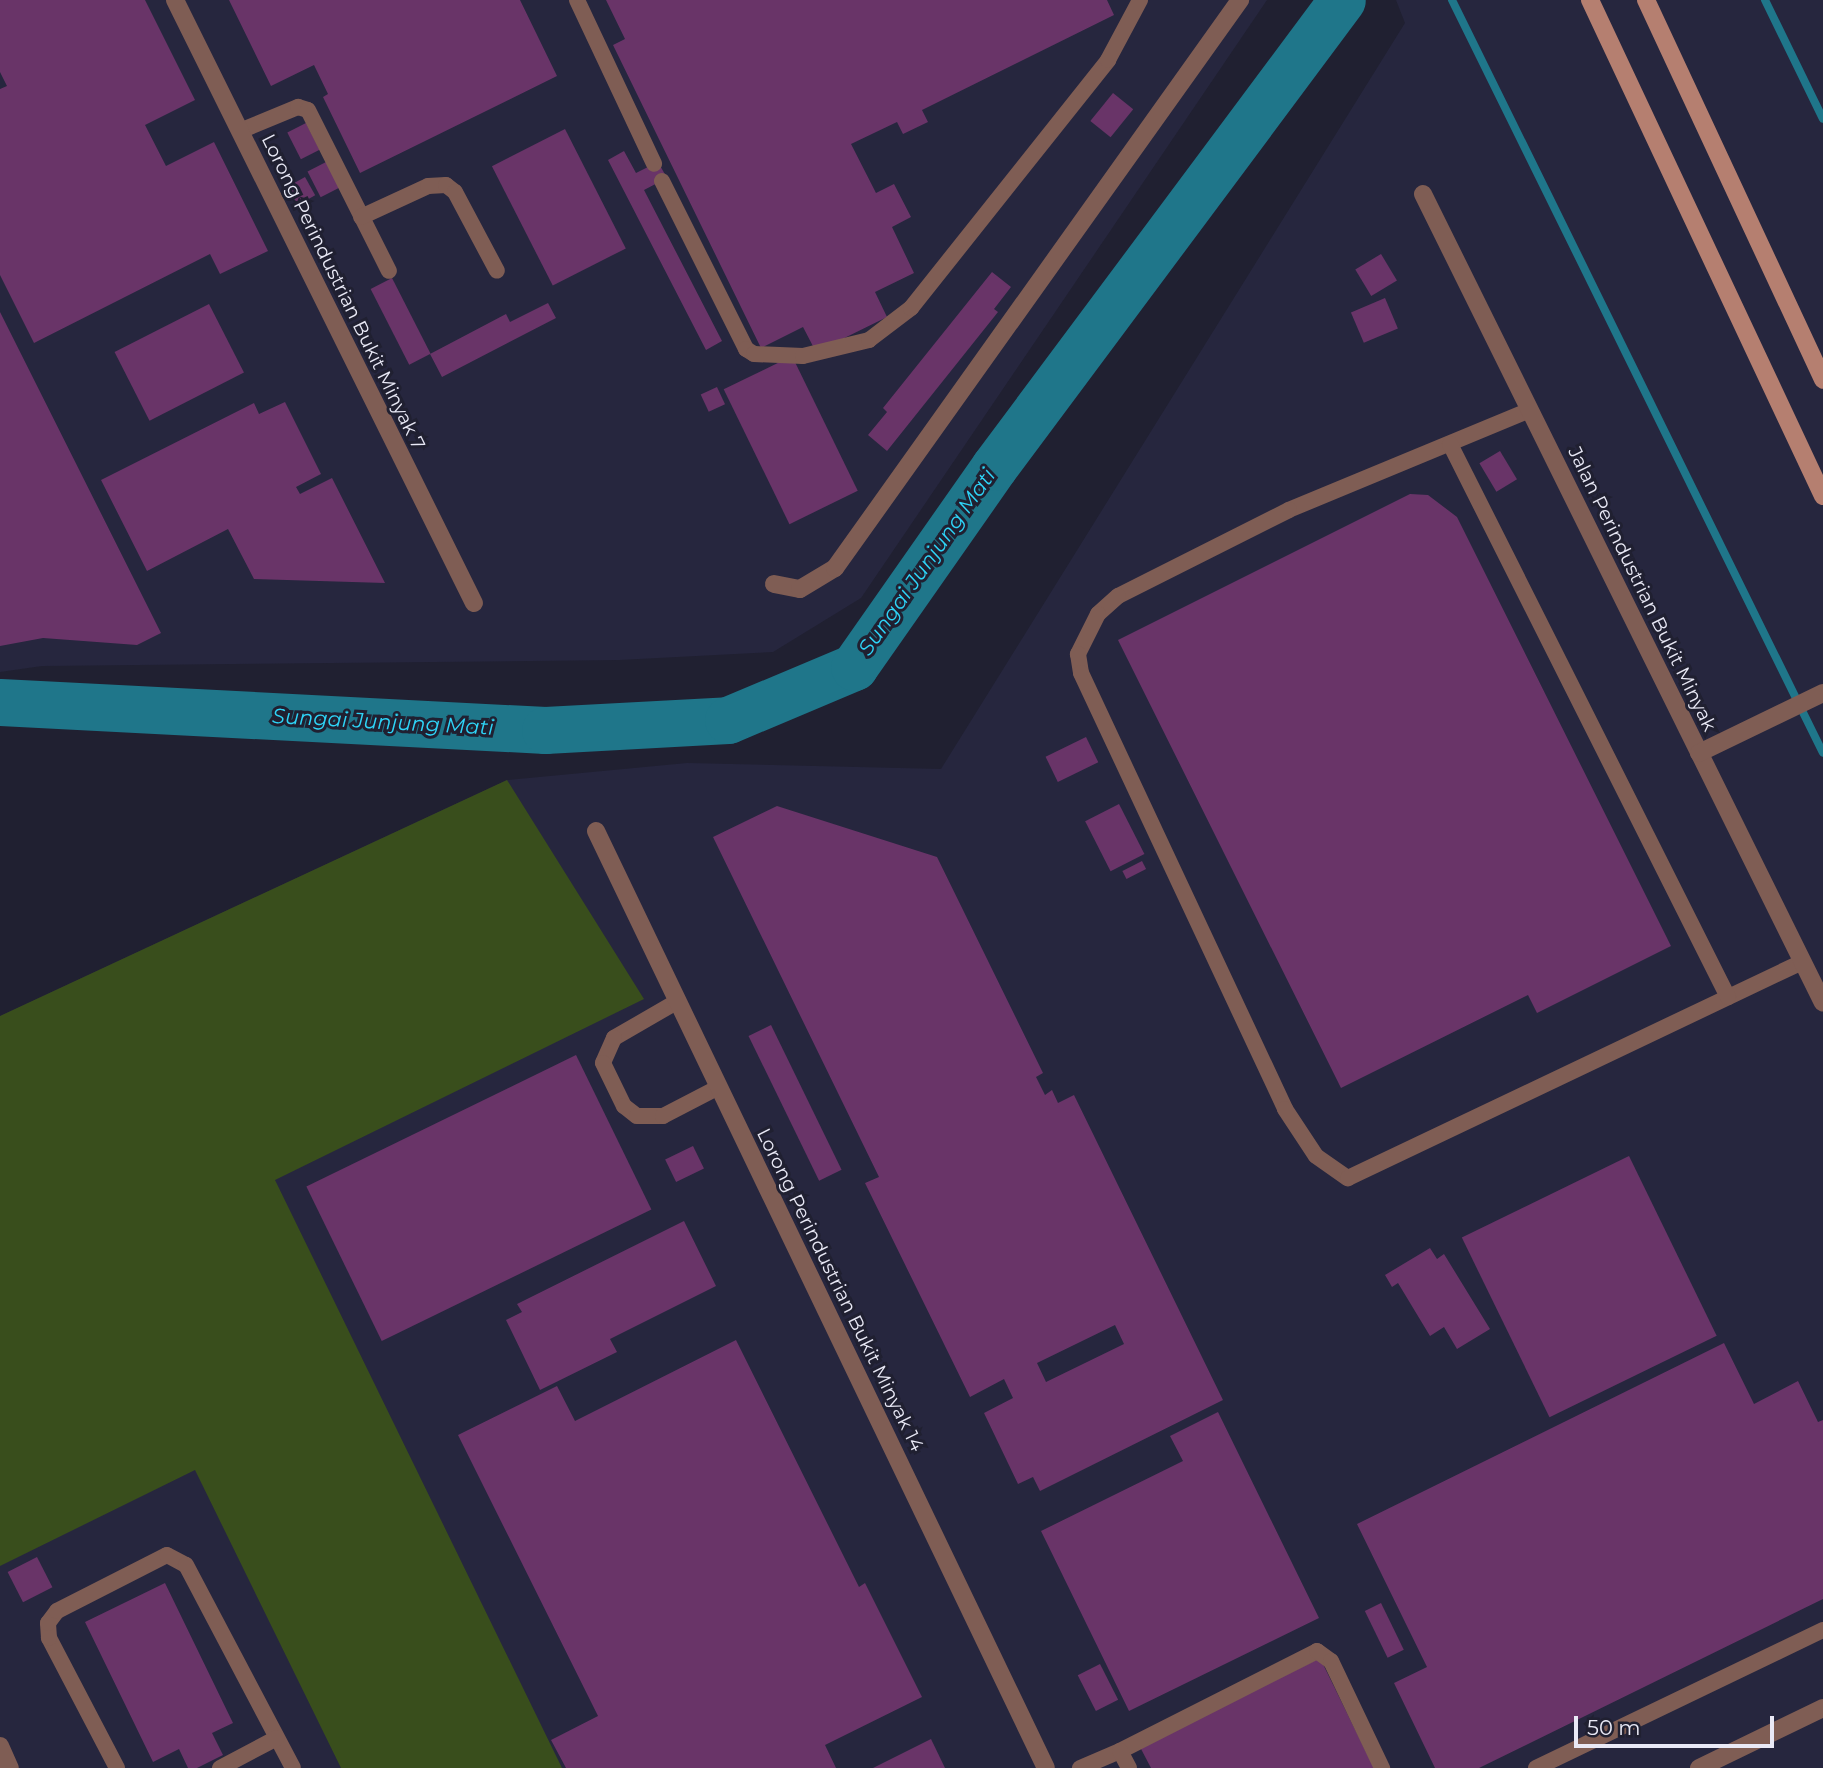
<!DOCTYPE html>
<html>
<head>
<meta charset="utf-8">
<style>
	body { margin:0 }
	#map { position:relative; width:1823px; height:1768px; overflow:hidden; background:#202031; font-family:Montserrat,sans-serif }
	div>[style] { position:absolute }
	.built>* { inset:0; background:#26263e }
	.green>* { inset:0; background:#394e1c }
	.stream>* { height:8px; margin:-4px; padding:0 4px; transform-origin:4px; border-radius:4px; background:#1f768a }
	.river>* { height:47px; margin:-23.5px; padding:0 23.5px; transform-origin:23.5px; border-radius:23.5px; background:#1f768a }
	.building>* { inset:0; background:#693468; transform-origin:0 0 }
	.service>* { height:16px; margin:-8px; padding:0 8px; transform-origin:8px; border-radius:8px; background:#7f5d54 }
	.minor>* { height:18px; margin:-9px; padding:0 9px; transform-origin:9px; border-radius:9px; background:#7f5d54 }
	.secondary>* { height:18px; margin:-9px; padding:0 9px; transform-origin:9px; border-radius:9px; background:#b57f70 }
	span { translate:-50% -50%; white-space:nowrap; text-align:center; line-height:1.15; -webkit-text-stroke:6px #202031; paint-order:stroke }
	.street-label { font-size:19px; color:#e9e9f6 }
	.water-label { font-size:21px; color:#2ed4f7; font-style:italic }
	.scale { position:absolute; left:1574px; top:1716px; width:200px; height:32px; box-sizing:border-box; border:4px solid #e9e9f6; border-top:0; padding-left:9px; font-size:21px; line-height:24px; white-space:nowrap; color:#e9e9f6; -webkit-text-stroke:5px #202031; paint-order:stroke }
</style>
</head>
<body>
<div id="map">
	<div class="built">
		<i style="clip-path:polygon(0 0,1267px 0,861px 598px,773px 652px,619px 660px,42px 666px,0 672px)"></i>
		<i style="clip-path:polygon(1396px 0,1823px 0,1823px 1768px,0 1768px,0 1016px,507px 780px,687px 763px,941px 769px,1405px 23px)"></i>
	</div>
	<div class="green">
		<i style="clip-path:polygon(507px 780px,644px 999px,275px 1180px,562px 1768px,341px 1768px,195px 1470px,0 1566px,0 1016px)"></i>
	</div>
	<div class="stream">
		<i style="left:1452px;top:0;width:839px;rotate:63.77deg"></i>
		<i style="left:1765px;top:0;width:132px;rotate:64deg"></i>
	</div>
	<div class="river">
		<i style="left:0;top:702px;width:546px;rotate:2.94deg"></i>
		<i style="left:545px;top:730px;width:183px;rotate:-3.1deg"></i>
		<i style="left:728px;top:720px;width:137px;rotate:-22.8deg"></i>
		<i style="left:854px;top:667px;width:244px;rotate:-55deg"></i>
		<i style="left:994px;top:467px;width:582px;rotate:-53.31deg"></i>
	</div>
	<div class="building">
		<i style="clip-path:polygon(0 0,145px 0,195px 100px,145px 125px,166px 166px,214px 142px,268px 251px,220px 274px,210px 254px,34px 343px,0 275px,0 89px,7px 86px,0 72px)"></i>
		<i style="clip-path:polygon(229px 0,520px 0,557px 76px,360px 173px,323px 97px,328px 94px,314px 65px,271px 86px)"></i>
		<i style="clip-path:polygon(606px 0,1107px 0,1114px 15px,922px 110px,928px 122px,903px 134px,897px 122px,851px 144px,876px 193px,894px 184px,911px 217px,892px 227px,914px 273px,875px 292px,887px 317px,816px 352px,803px 327px,761px 348px,613px 45px,625px 39px)"></i>
		<i style="left:1113px;top:93px;width:26px;height:36px;rotate:39deg"></i>
		<i style="left:306px;top:123px;width:30px;height:21px;rotate:63deg"></i>
		<i style="left:565px;top:129px;width:134px;height:82px;rotate:63deg"></i>
		<i style="clip-path:polygon(624px 151px,636px 173px,658px 162px,667px 178px,644px 190px,722px 341px,706px 350px,608px 160px)"></i>
		<i style="left:328px;top:161px;width:29px;height:23px;rotate:63deg"></i>
		<i style="left:305px;top:177px;width:21px;height:20px;rotate:61deg"></i>
		<i style="left:1381px;top:254px;width:31px;height:30px;rotate:59deg"></i>
		<i style="clip-path:polygon(992px 272px,1011px 287px,994px 309px,998px 312px,887px 451px,868px 435px,887px 412px,883px 408px)"></i>
		<i style="left:392px;top:278px;width:85px;height:24px;rotate:63deg"></i>
		<i style="left:1385px;top:298px;width:33px;height:37px;rotate:67deg"></i>
		<i style="clip-path:polygon(548px 303px,556px 318px,442px 377px,430px 354px,506px 314px,510px 322px)"></i>
		<i style="left:209px;top:304px;width:77px;height:106px;rotate:63deg"></i>
		<i style="clip-path:polygon(0 312px,161px 633px,137px 645px,43px 638px,0 646px)"></i>
		<i style="left:792px;top:356px;width:150px;height:76px;rotate:64deg"></i>
		<i style="left:717px;top:387px;width:19px;height:18px;rotate:65deg"></i>
		<i style="clip-path:polygon(285px 402px,321px 474px,296px 487px,300px 494px,332px 478px,385px 583px,254px 579px,228px 529px,147px 571px,101px 480px,254px 403px,259px 414px)"></i>
		<i style="left:1500px;top:451px;width:33px;height:24px;rotate:59deg"></i>
		<i style="clip-path:polygon(1410px 494px,1428px 495px,1457px 517px,1671px 946px,1537px 1013px,1528px 995px,1341px 1088px,1118px 640px)"></i>
		<i style="left:1086px;top:737px;width:28px;height:45px;rotate:64deg"></i>
		<i style="left:1119px;top:804px;width:56px;height:38px;rotate:63deg"></i>
		<i style="clip-path:polygon(evenodd,777px 806px,937px 857px,1043px 1073px,1036px 1077px,1045px 1095px,1052px 1090px,1058px 1103px,1074px 1095px,1223px 1400px,1040px 1491px,1033px 1477px,1018px 1484px,984px 1413px,1013px 1398px,1004px 1379px,970px 1397px,865px 1183px,879px 1177px,713px 837px,777px 806px,1115px 1325px,1124px 1344px,1046px 1382px,1037px 1363px,1115px 1325px)"></i>
		<i style="left:1142px;top:861px;width:9px;height:22px;rotate:63deg"></i>
		<i style="left:771px;top:1025px;width:161px;height:25px;rotate:64deg"></i>
		<i style="left:576px;top:1055px;width:172px;height:300px;rotate:64deg"></i>
		<i style="left:693px;top:1146px;width:25px;height:31px;rotate:64deg"></i>
		<i style="left:1629px;top:1156px;width:200px;height:186px;rotate:64deg"></i>
		<i style="clip-path:polygon(684px 1221px,716px 1286px,610px 1339px,617px 1352px,540px 1390px,506px 1320px,522px 1312px,517px 1304px)"></i>
		<i style="clip-path:polygon(1430px 1248px,1437px 1259px,1444px 1254px,1490px 1329px,1457px 1349px,1444px 1327px,1430px 1336px,1398px 1283px,1392px 1287px,1385px 1275px)"></i>
		<i style="clip-path:polygon(736px 1340px,859px 1587px,865px 1583px,922px 1697px,825px 1745px,836px 1768px,566px 1768px,551px 1740px,598px 1716px,458px 1435px,557px 1386px,575px 1421px)"></i>
		<i style="clip-path:polygon(1724px 1343px,1754px 1404px,1798px 1381px,1818px 1422px,1823px 1420px,1823px 1599px,1479px 1768px,1435px 1768px,1394px 1683px,1427px 1667px,1357px 1524px)"></i>
		<i style="clip-path:polygon(1218px 1412px,1319px 1618px,1129px 1711px,1041px 1531px,1183px 1461px,1170px 1436px)"></i>
		<i style="left:37px;top:1557px;width:34px;height:33px;rotate:63deg"></i>
		<i style="clip-path:polygon(165px 1583px,233px 1723px,212px 1733px,223px 1755px,197px 1768px,188px 1768px,179px 1749px,153px 1762px,85px 1622px)"></i>
		<i style="left:1381px;top:1603px;width:52px;height:18px;rotate:64deg"></i>
		<i style="clip-path:polygon(1320px 1658px,1374px 1768px,1151px 1768px,1140px 1747px)"></i>
		<i style="left:1100px;top:1664px;width:40px;height:25px;rotate:63deg"></i>
		<i style="clip-path:polygon(931px 1739px,945px 1768px,873px 1768px)"></i>
	</div>
	<div class="service">
		<i style="left:577px;top:0;width:181px;rotate:64.8deg"></i>
		<i style="left:240px;top:131px;width:63px;rotate:-22.5deg"></i>
		<i style="left:298px;top:107px;width:10px;rotate:17deg"></i>
		<i style="left:308px;top:110px;width:180px;rotate:63.3deg"></i>
		<i style="left:662px;top:181px;width:188px;rotate:63.4deg"></i>
		<i style="left:746px;top:349px;width:9px;rotate:32deg"></i>
		<i style="left:754px;top:354px;width:49px;rotate:2.3deg"></i>
		<i style="left:803px;top:356px;width:68px;rotate:-13.6deg"></i>
		<i style="left:869px;top:340px;width:53px;rotate:-37.3deg"></i>
		<i style="left:911px;top:308px;width:317px;rotate:-51.5deg"></i>
		<i style="left:1108px;top:60px;width:68px;rotate:-61.9deg"></i>
		<i style="left:361px;top:217px;width:74px;rotate:-24.8deg"></i>
		<i style="left:428px;top:186px;width:18px;rotate:-3deg"></i>
		<i style="left:446px;top:185px;width:11px;rotate:38deg"></i>
		<i style="left:455px;top:192px;width:89px;rotate:62deg"></i>
		<i style="left:1530px;top:410px;width:261px;rotate:157.5deg"></i>
		<i style="left:1289px;top:510px;width:191px;rotate:153.3deg"></i>
		<i style="left:1118px;top:596px;width:27px;rotate:138deg"></i>
		<i style="left:1098px;top:614px;width:45px;rotate:116.6deg"></i>
		<i style="left:1078px;top:654px;width:19px;rotate:81deg"></i>
		<i style="left:1081px;top:673px;width:481px;rotate:64.9deg"></i>
		<i style="left:1285px;top:1109px;width:56px;rotate:56.6deg"></i>
		<i style="left:1316px;top:1156px;width:39px;rotate:35deg"></i>
		<i style="left:1348px;top:1178px;width:503px;rotate:-25.44deg"></i>
		<i style="left:1450px;top:444px;width:619px;rotate:63.31deg"></i>
		<i style="left:678px;top:1001px;width:74px;rotate:150deg"></i>
		<i style="left:614px;top:1038px;width:27px;rotate:114deg"></i>
		<i style="left:603px;top:1063px;width:48px;rotate:64deg"></i>
		<i style="left:624px;top:1106px;width:16px;rotate:38deg"></i>
		<i style="left:637px;top:1116px;width:26px"></i>
		<i style="left:663px;top:1116px;width:63px;rotate:-27.4deg"></i>
		<i style="left:1120px;top:1751px;width:221px;rotate:-26.9deg"></i>
		<i style="left:1317px;top:1651px;width:17px;rotate:36deg"></i>
		<i style="left:1331px;top:1661px;width:119px;rotate:64.5deg"></i>
		<i style="left:117px;top:1768px;width:147px;rotate:-117.6deg"></i>
		<i style="left:49px;top:1638px;width:15px;rotate:-94deg"></i>
		<i style="left:48px;top:1623px;width:15px;rotate:-53deg"></i>
		<i style="left:57px;top:1611px;width:123px;rotate:-27deg"></i>
		<i style="left:167px;top:1555px;width:21px;rotate:28deg"></i>
		<i style="left:186px;top:1565px;width:229px;rotate:62.2deg"></i>
		<i style="left:220px;top:1768px;width:64px;rotate:-27.8deg"></i>
		<i style="left:1080px;top:1768px;width:43px;rotate:-23deg"></i>
		<i style="left:1120px;top:1751px;width:19px;rotate:62deg"></i>
		<i style="left:1536px;top:1768px;width:318px;rotate:-25.7deg"></i>
	</div>
	<div class="minor">
		<i style="left:175px;top:0;width:673px;rotate:63.63deg"></i>
		<i style="left:1423px;top:194px;width:902px;rotate:63.69deg"></i>
		<i style="left:774px;top:584px;width:26px;rotate:11deg"></i>
		<i style="left:800px;top:589px;width:41px;rotate:-31deg"></i>
		<i style="left:835px;top:568px;width:698px;rotate:-54.51deg"></i>
		<i style="left:1699px;top:753px;width:138px;rotate:-25.8deg"></i>
		<i style="left:596px;top:831px;width:1039px;rotate:64.35deg"></i>
		<i style="left:0;top:1746px;width:24px;rotate:66deg"></i>
		<i style="left:1699px;top:1768px;width:138px;rotate:-25.8deg"></i>
	</div>
	<div class="secondary">
		<i style="left:1590px;top:0;width:548px;rotate:64.84deg"></i>
		<i style="left:1646px;top:0;width:419px;rotate:65deg"></i>
	</div>
	<div class="street-label">
		<span style="left:343px;top:292px;rotate:64deg">Lorong Perindustrian Bukit Minyak 7</span>
		<span style="left:1642px;top:589px;rotate:64deg">Jalan Perindustrian Bukit Minyak</span>
		<span style="left:840px;top:1290px;rotate:64deg">Lorong Perindustrian Bukit Minyak 14</span>
	</div>
	<div class="water-label">
		<span style="left:927px;top:562px;rotate:-55deg">Sungai Junjung Mati</span>
		<span style="left:383px;top:722px;rotate:3deg">Sungai Junjung Mati</span>
	</div>
	<div class="scale">50 m</div>
</div>
</body>
</html>
